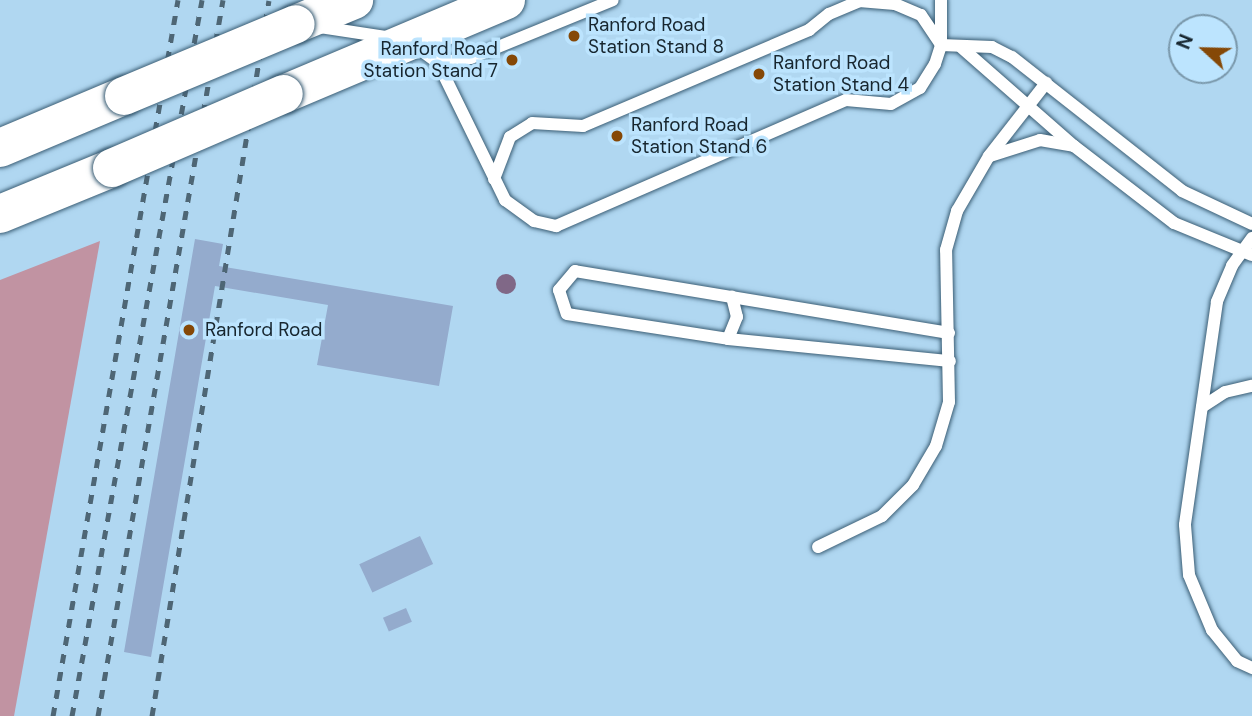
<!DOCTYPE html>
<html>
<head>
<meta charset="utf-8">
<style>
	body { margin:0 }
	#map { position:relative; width:1252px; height:716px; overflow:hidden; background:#b0d7f1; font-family:"DM Sans",sans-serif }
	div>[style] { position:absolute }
	.green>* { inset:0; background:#c193a2 }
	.building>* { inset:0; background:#94abcd; transform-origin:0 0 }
	.roads { filter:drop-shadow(0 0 2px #3b5e75) drop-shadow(0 0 2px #3b5e75) }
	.service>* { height:12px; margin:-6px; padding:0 6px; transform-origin:6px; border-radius:6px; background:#fff }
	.primary>* { height:38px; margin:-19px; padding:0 19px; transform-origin:19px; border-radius:19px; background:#fff }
	.rail>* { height:5px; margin-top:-2.5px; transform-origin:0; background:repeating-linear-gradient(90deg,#4e6675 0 9px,transparent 0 18px) }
	.bridges { filter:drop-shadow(0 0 2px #3b5e75) drop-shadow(0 0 2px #3b5e75) }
	.primary-bridge>* { height:38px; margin:-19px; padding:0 19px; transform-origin:19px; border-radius:19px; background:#fff }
	.trees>* { width:20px; height:20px; margin:-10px; border-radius:50%; background:#806887 }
	.dots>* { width:19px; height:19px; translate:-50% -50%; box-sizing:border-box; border:4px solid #bce4fe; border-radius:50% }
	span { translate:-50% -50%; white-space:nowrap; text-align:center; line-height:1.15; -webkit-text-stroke:7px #bce4fe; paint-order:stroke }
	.poi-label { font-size:19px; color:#17262f }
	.left { translate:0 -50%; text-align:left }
	.right { translate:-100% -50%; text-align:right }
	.north { position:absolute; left:1168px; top:14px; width:70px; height:70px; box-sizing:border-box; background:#bce4fe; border:2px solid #7a98ab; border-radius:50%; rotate:292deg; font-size:19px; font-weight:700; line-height:28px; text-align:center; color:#17262f }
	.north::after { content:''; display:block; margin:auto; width:24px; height:32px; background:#854807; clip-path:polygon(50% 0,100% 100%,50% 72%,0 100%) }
</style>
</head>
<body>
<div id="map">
	<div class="green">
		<i style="clip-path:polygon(100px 241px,14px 716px,0 716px,0 280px)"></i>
	</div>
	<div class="building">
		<i style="clip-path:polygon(195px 239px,223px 244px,219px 266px,453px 306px,439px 386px,317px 365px,328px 305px,215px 286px,151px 657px,124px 652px)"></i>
		<i style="left:420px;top:536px;width:31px;height:67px;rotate:65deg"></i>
		<i style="left:406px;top:608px;width:15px;height:25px;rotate:67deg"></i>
	</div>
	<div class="roads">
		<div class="service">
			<i style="left:320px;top:27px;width:73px;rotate:8.7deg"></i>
			<i style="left:415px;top:46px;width:29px;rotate:36deg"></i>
			<i style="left:438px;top:63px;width:153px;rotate:63.9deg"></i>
			<i style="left:505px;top:200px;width:36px;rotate:36deg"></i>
			<i style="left:534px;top:221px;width:23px;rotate:13deg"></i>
			<i style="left:556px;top:226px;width:316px;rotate:-23.5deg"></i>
			<i style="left:846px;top:100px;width:45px;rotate:5.1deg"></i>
			<i style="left:891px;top:104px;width:33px;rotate:-29deg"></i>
			<i style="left:920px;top:88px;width:28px;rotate:-58deg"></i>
			<i style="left:935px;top:64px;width:20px;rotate:-72deg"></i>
			<i style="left:941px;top:45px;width:45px;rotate:-90deg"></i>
			<i style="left:962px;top:48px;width:149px;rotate:41.2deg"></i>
			<i style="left:1074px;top:146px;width:126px;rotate:37.6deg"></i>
			<i style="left:1174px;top:223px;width:84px;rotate:22.3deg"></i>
			<i style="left:438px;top:63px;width:33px;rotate:-9deg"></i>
			<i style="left:471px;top:58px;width:153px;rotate:-22.2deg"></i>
			<i style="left:990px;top:156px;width:52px;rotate:-17.7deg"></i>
			<i style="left:1040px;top:140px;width:34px;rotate:10deg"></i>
			<i style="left:494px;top:179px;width:45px;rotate:-69.1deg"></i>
			<i style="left:510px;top:137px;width:26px;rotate:-32deg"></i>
			<i style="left:532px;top:123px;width:51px;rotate:3.4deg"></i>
			<i style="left:583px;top:126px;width:246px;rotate:-23deg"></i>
			<i style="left:809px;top:30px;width:26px;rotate:-39deg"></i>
			<i style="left:829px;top:14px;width:33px;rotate:-23deg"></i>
			<i style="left:859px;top:1px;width:36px;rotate:5deg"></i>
			<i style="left:895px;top:4px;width:28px;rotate:23deg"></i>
			<i style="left:921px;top:15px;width:36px;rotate:56deg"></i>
			<i style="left:941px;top:45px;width:51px;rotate:2.2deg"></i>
			<i style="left:992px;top:47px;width:22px;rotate:27deg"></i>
			<i style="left:1012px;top:57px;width:216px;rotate:38.2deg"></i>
			<i style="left:1182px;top:191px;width:77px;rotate:25.2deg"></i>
			<i style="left:1252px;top:238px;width:34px;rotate:126deg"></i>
			<i style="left:1232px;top:266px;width:39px;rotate:113deg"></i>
			<i style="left:1217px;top:302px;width:225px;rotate:98.2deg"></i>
			<i style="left:1185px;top:525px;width:50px;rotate:85.4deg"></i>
			<i style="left:1189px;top:575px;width:60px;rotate:67.3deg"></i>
			<i style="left:1212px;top:630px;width:40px;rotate:51deg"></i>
			<i style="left:1237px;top:661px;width:17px;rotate:25deg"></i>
			<i style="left:949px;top:333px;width:379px;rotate:-170.6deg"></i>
			<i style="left:575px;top:271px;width:25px;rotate:130deg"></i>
			<i style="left:559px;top:290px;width:25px;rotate:72deg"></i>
			<i style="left:567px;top:314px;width:163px;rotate:8.8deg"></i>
			<i style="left:728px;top:339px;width:223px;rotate:5.7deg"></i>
			<i style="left:728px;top:339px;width:24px;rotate:-68deg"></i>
			<i style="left:737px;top:317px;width:21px;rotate:-104deg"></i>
			<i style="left:1202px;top:407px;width:27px;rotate:-33deg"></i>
			<i style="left:1225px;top:392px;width:28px;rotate:-13deg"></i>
			<i style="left:818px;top:547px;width:71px;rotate:-25.8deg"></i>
			<i style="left:882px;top:516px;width:44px;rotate:-45deg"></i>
			<i style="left:913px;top:485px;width:45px;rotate:-59.5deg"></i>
			<i style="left:936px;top:446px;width:46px;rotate:-73.5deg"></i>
			<i style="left:949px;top:402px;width:152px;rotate:-91.1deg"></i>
			<i style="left:946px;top:250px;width:41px;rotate:-74.2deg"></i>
			<i style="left:957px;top:211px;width:64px;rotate:-59.8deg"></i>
			<i style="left:989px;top:156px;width:93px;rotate:-52deg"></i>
		</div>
		<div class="primary">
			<i style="left:296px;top:24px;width:63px;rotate:-22.5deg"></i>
			<i style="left:284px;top:94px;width:241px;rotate:-22.9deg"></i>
			<i style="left:0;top:148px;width:134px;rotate:-22.8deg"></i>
			<i style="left:0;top:214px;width:121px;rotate:-22.3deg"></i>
		</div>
	</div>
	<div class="rail">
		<i style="left:53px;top:716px;width:727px;rotate:-80.1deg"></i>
		<i style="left:72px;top:716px;width:728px;rotate:-79.71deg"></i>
		<i style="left:98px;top:716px;width:727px;rotate:-80.1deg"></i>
		<i style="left:152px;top:716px;width:725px;rotate:-80.72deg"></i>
	</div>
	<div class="bridges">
		<div class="primary-bridge">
			<i style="left:124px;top:96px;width:186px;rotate:-22.7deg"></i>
			<i style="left:112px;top:168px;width:187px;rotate:-23.3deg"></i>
		</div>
	</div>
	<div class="trees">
		<i style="left:506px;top:284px"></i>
	</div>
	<div class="dots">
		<i style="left:574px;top:36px;background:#854807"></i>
		<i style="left:512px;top:60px;background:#854807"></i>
		<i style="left:759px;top:74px;background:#854807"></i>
		<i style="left:617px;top:136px;background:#854807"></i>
		<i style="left:189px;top:330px;background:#854807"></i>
	</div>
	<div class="poi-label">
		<span class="left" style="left:588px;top:36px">Ranford Road<br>Station Stand 8</span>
		<span class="right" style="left:498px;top:60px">Ranford Road<br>Station Stand 7</span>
		<span class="left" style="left:773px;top:74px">Ranford Road<br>Station Stand 4</span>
		<span class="left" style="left:631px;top:136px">Ranford Road<br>Station Stand 6</span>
		<span class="left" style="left:205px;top:330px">Ranford Road</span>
	</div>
	<div class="north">N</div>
</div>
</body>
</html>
